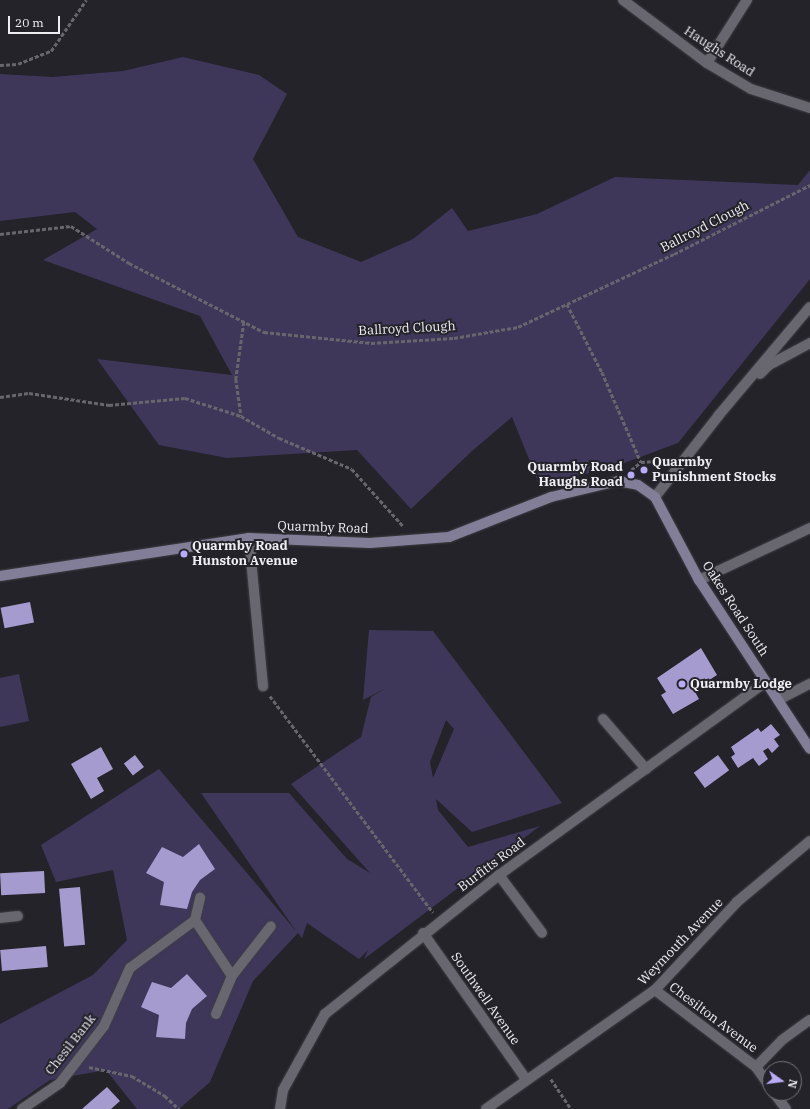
<!DOCTYPE html>
<html>
<head>
<meta charset="utf-8">
<style>
	body { margin:0 }
	#map { position:relative; width:810px; height:1109px; overflow:hidden; background:#24232a; font-family:"IBM Plex Serif",serif }
	div>[style] { position:absolute }
	.green>* { inset:0; background:#3e375a }
	.building>* { inset:0; background:#a59bcf; transform-origin:0 0 }
	.path>* { height:2.5px; margin-top:-1.25px; transform-origin:0; background:repeating-linear-gradient(90deg,#67666c 0 4px,transparent 0 6px) }
	.roads { filter:drop-shadow(0 0 1px #3f3e44) drop-shadow(0 0 1px #3f3e44) }
	.street>* { height:10px; margin:-5px; padding:0 5px; transform-origin:5px; border-radius:5px; background:#686770 }
	.secondary>* { height:10px; margin:-5px; padding:0 5px; transform-origin:5px; border-radius:5px; background:#827e97 }
	.dots>* { width:11px; height:11px; translate:-50% -50%; box-sizing:border-box; border:2px solid #24232a; border-radius:50% }
	span { translate:-50% -50%; white-space:nowrap; text-align:center; line-height:1.15; -webkit-text-stroke:4px #24232a; paint-order:stroke }
	.street-label { font-size:13px; color:#efeef3 }
	.poi-label { font-size:13px; color:#efeef3; font-weight:700 }
	.left { translate:0 -50%; text-align:left }
	.right { translate:-100% -50%; text-align:right }
	.north { position:absolute; left:762px; top:1061px; width:40px; height:40px; box-sizing:border-box; background:#24232a; border:1px solid #75747a; border-radius:50%; rotate:104deg; font-size:11px; font-weight:700; line-height:16px; text-align:center; color:#efeef3 }
	.north::after { content:''; display:block; margin:auto; width:14px; height:18px; background:#b9abf7; clip-path:polygon(50% 0,100% 100%,50% 72%,0 100%) }
	.scale { position:absolute; left:8px; top:16px; width:52px; height:18px; box-sizing:border-box; border:2px solid #efeef3; border-top:0; padding-left:5px; font-size:12px; line-height:14px; white-space:nowrap; color:#efeef3; -webkit-text-stroke:3px #24232a; paint-order:stroke }
</style>
</head>
<body>
<div id="map">
	<div class="green">
		<i style="clip-path:polygon(183px 57px,259px 75px,287px 94px,253px 159px,298px 237px,361px 262px,413px 239px,452px 208px,468px 231px,537px 214px,615px 177px,798px 185px,810px 170px,810px 279px,678px 443px,608px 469px,539px 484px,512px 417px,472px 451px,411px 509px,357px 450px,227px 458px,159px 445px,97px 359px,232px 375px,200px 316px,43px 260px,97px 229px,75px 212px,0 221px,0 74px,53px 77px,123px 71px)"></i>
		<i style="clip-path:polygon(evenodd,369px 630px,433px 631px,562px 803px,472px 832px,436px 799px,438px 810px,468px 847px,540px 826px,364px 959px,368px 950px,359px 959px,307px 923px,302px 938px,298px 933px,253px 981px,210px 1082px,179px 1109px,137px 1109px,106px 1070px,50px 1080px,8px 1109px,0 1109px,0 1024px,93px 975px,127px 940px,113px 870px,56px 882px,41px 845px,159px 769px,296px 931px,201px 793px,289px 793px,347px 859px,370px 873px,291px 784px,361px 737px,371px 697px,386px 688px,363px 700px,369px 630px,446px 720px,454px 729px,433px 778px,430px 762px,446px 720px)"></i>
		<i style="clip-path:polygon(19px 674px,29px 721px,0 727px,0 678px)"></i>
	</div>
	<div class="building">
		<i style="left:30px;top:602px;width:21px;height:30px;rotate:79deg"></i>
		<i style="clip-path:polygon(701px 648px,717px 675px,694px 690px,699px 699px,673px 714px,661px 695px,666px 692px,657px 678px)"></i>
		<i style="clip-path:polygon(771px 724px,780px 735px,774px 739px,779px 746px,772px 753px,768px 748px,763px 751px,768px 759px,759px 766px,753px 758px,738px 768px,731px 757px,735px 754px,731px 747px,758px 728px,761px 732px)"></i>
		<i style="clip-path:polygon(101px 747px,113px 769px,97px 778px,104px 791px,91px 799px,71px 764px)"></i>
		<i style="left:135px;top:755px;width:15px;height:14px;rotate:53deg"></i>
		<i style="left:718px;top:755px;width:19px;height:30px;rotate:54deg"></i>
		<i style="clip-path:polygon(199px 844px,215px 869px,200px 880px,192px 892px,187px 909px,160px 905px,164px 882px,146px 873px,162px 847px,183px 857px)"></i>
		<i style="left:44px;top:871px;width:22px;height:44px;rotate:87deg"></i>
		<i style="left:80px;top:887px;width:58px;height:21px;rotate:85deg"></i>
		<i style="left:46px;top:946px;width:21px;height:46px;rotate:85deg"></i>
		<i style="clip-path:polygon(187px 974px,207px 996px,192px 1009px,186px 1023px,185px 1039px,156px 1037px,159px 1015px,141px 1007px,152px 982px,171px 988px)"></i>
		<i style="clip-path:polygon(107px 1087px,120px 1101px,111px 1109px,82px 1109px)"></i>
	</div>
	<div class="path">
		<i style="left:0;top:65px;width:18px;rotate:-3deg"></i>
		<i style="left:18px;top:64px;width:35px;rotate:-22deg"></i>
		<i style="left:51px;top:51px;width:62px;rotate:-55.5deg"></i>
		<i style="left:0;top:234px;width:71px;rotate:-6.4deg"></i>
		<i style="left:71px;top:226px;width:69px;rotate:32.5deg"></i>
		<i style="left:129px;top:263px;width:152px;rotate:27.1deg"></i>
		<i style="left:264px;top:332px;width:108px;rotate:5.9deg"></i>
		<i style="left:371px;top:343px;width:83px;rotate:-3.4deg"></i>
		<i style="left:454px;top:338px;width:65px;rotate:-9.8deg"></i>
		<i style="left:518px;top:327px;width:172px;rotate:-25.1deg"></i>
		<i style="left:674px;top:254px;width:153px;rotate:-26.9deg"></i>
		<i style="left:567px;top:304px;width:76px;rotate:62.8deg"></i>
		<i style="left:602px;top:372px;width:98px;rotate:66.6deg"></i>
		<i style="left:244px;top:322px;width:58px;rotate:98deg"></i>
		<i style="left:236px;top:379px;width:37px;rotate:82deg"></i>
		<i style="left:241px;top:416px;width:44px;rotate:30.1deg"></i>
		<i style="left:279px;top:438px;width:79px;rotate:23deg"></i>
		<i style="left:352px;top:469px;width:78px;rotate:48.1deg"></i>
		<i style="left:0;top:397px;width:29px;rotate:-8deg"></i>
		<i style="left:29px;top:393px;width:81px;rotate:8.5deg"></i>
		<i style="left:109px;top:405px;width:76px;rotate:-5.3deg"></i>
		<i style="left:185px;top:398px;width:59px;rotate:17.8deg"></i>
		<i style="left:631px;top:470px;width:13px;rotate:-39deg"></i>
		<i style="left:641px;top:462px;width:26px;rotate:-4deg"></i>
		<i style="left:270px;top:696px;width:271px;rotate:53deg"></i>
		<i style="left:89px;top:1067px;width:44px;rotate:11.8deg"></i>
		<i style="left:132px;top:1076px;width:39px;rotate:31deg"></i>
		<i style="left:165px;top:1096px;width:19px;rotate:43deg"></i>
		<i style="left:551px;top:1079px;width:36px;rotate:56deg"></i>
	</div>
	<div class="roads">
		<div class="street">
			<i style="left:623px;top:0;width:105px;rotate:36.9deg"></i>
			<i style="left:707px;top:63px;width:51px;rotate:30.6deg"></i>
			<i style="left:751px;top:89px;width:62px;rotate:17.9deg"></i>
			<i style="left:707px;top:63px;width:75px;rotate:-57.6deg"></i>
			<i style="left:760px;top:374px;width:13px;rotate:-45deg"></i>
			<i style="left:769px;top:365px;width:47px;rotate:-28.2deg"></i>
			<i style="left:655px;top:497px;width:104px;rotate:-52deg"></i>
			<i style="left:719px;top:415px;width:141px;rotate:-49.9deg"></i>
			<i style="left:249px;top:538px;width:149px;rotate:84.6deg"></i>
			<i style="left:699px;top:580px;width:123px;rotate:-25.1deg"></i>
			<i style="left:778px;top:700px;width:36px;rotate:-27deg"></i>
			<i style="left:603px;top:719px;width:66px;rotate:49.3deg"></i>
			<i style="left:499px;top:875px;width:72px;rotate:53.4deg"></i>
			<i style="left:0;top:918px;width:18px;rotate:-6deg"></i>
			<i style="left:195px;top:920px;width:67px;rotate:56.5deg"></i>
			<i style="left:423px;top:933px;width:179px;rotate:54.8deg"></i>
			<i style="left:655px;top:990px;width:127px;rotate:37.3deg"></i>
			<i style="left:756px;top:1067px;width:24px;rotate:55deg"></i>
			<i style="left:216px;top:1014px;width:41px;rotate:-67.2deg"></i>
			<i style="left:232px;top:976px;width:63px;rotate:-52deg"></i>
			<i style="left:756px;top:1067px;width:37px;rotate:-46deg"></i>
			<i style="left:782px;top:1040px;width:34px;rotate:-36deg"></i>
			<i style="left:774px;top:1093px;width:20px;rotate:53deg"></i>
			<i style="left:22px;top:1109px;width:46px;rotate:-34.4deg"></i>
			<i style="left:60px;top:1083px;width:72px;rotate:-52.3deg"></i>
			<i style="left:104px;top:1026px;width:64px;rotate:-65.9deg"></i>
			<i style="left:130px;top:968px;width:81px;rotate:-36.4deg"></i>
			<i style="left:195px;top:920px;width:23px;rotate:-77deg"></i>
			<i style="left:280px;top:1109px;width:19px;rotate:-81deg"></i>
			<i style="left:283px;top:1090px;width:87px;rotate:-61.1deg"></i>
			<i style="left:325px;top:1014px;width:223px;rotate:-38.6deg"></i>
			<i style="left:499px;top:875px;width:329px;rotate:-35.9deg"></i>
			<i style="left:486px;top:1109px;width:207px;rotate:-35.2deg"></i>
			<i style="left:655px;top:990px;width:120px;rotate:-47deg"></i>
			<i style="left:737px;top:902px;width:95px;rotate:-39.9deg"></i>
		</div>
		<div class="secondary">
			<i style="left:0;top:576px;width:252px;rotate:-8.7deg"></i>
			<i style="left:249px;top:538px;width:121px;rotate:2.4deg"></i>
			<i style="left:370px;top:543px;width:79px;rotate:-4.3deg"></i>
			<i style="left:449px;top:537px;width:110px;rotate:-21.4deg"></i>
			<i style="left:551px;top:497px;width:69px;rotate:-13.4deg"></i>
			<i style="left:618px;top:481px;width:20px;rotate:11deg"></i>
			<i style="left:638px;top:485px;width:21px;rotate:35deg"></i>
			<i style="left:655px;top:497px;width:94px;rotate:62.1deg"></i>
			<i style="left:699px;top:580px;width:202px;rotate:56.7deg"></i>
		</div>
	</div>
	<div class="dots">
		<i style="left:644px;top:470px;background:#b9abf7"></i>
		<i style="left:631px;top:475px;background:#b9abf7"></i>
		<i style="left:184px;top:554px;background:#b9abf7"></i>
		<i style="left:682px;top:684px;background:#b9abf7"></i>
	</div>
	<div class="street-label">
		<span style="left:719px;top:52px;rotate:33deg">Haughs Road</span>
		<span style="left:705px;top:227px;rotate:-27deg">Ballroyd Clough</span>
		<span style="left:407px;top:329px;rotate:-3deg">Ballroyd Clough</span>
		<span style="left:323px;top:528px;rotate:2deg">Quarmby Road</span>
		<span style="left:735px;top:609px;rotate:57deg">Oakes Road South</span>
		<span style="left:492px;top:865px;rotate:-37deg">Burfitts Road</span>
		<span style="left:681px;top:942px;rotate:-46deg">Weymouth Avenue</span>
		<span style="left:485px;top:999px;rotate:55deg">Southwell Avenue</span>
		<span style="left:713px;top:1018px;rotate:37deg">Chesilton Avenue</span>
		<span style="left:71px;top:1045px;rotate:-52deg">Chesil Bank</span>
	</div>
	<div class="poi-label">
		<span class="left" style="left:652px;top:470px">Quarmby<br>Punishment Stocks</span>
		<span class="right" style="left:623px;top:475px">Quarmby Road<br>Haughs Road</span>
		<span class="left" style="left:192px;top:554px">Quarmby Road<br>Hunston Avenue</span>
		<span class="left" style="left:690px;top:684px">Quarmby Lodge</span>
	</div>
	<div class="north">N</div>
	<div class="scale">20 m</div>
</div>
</body>
</html>
